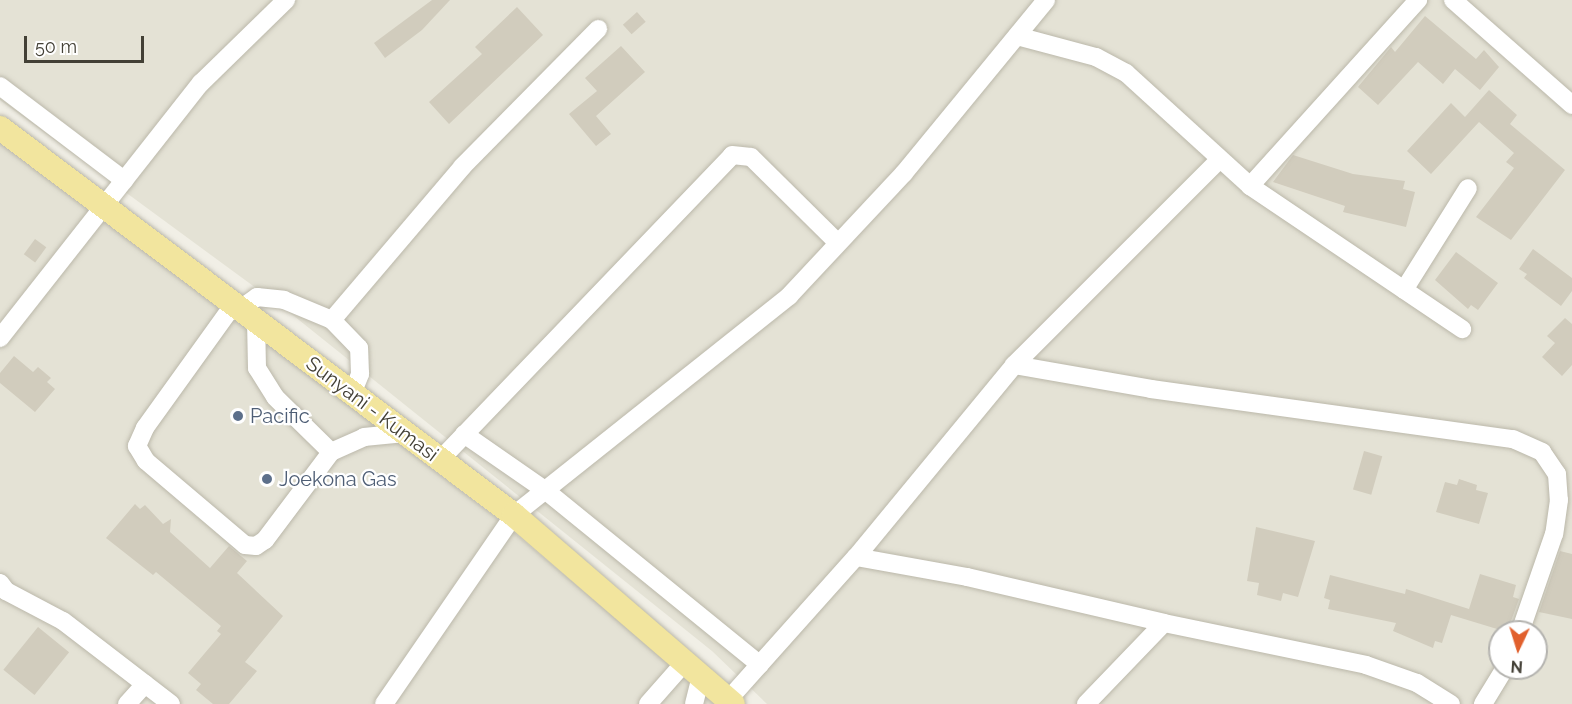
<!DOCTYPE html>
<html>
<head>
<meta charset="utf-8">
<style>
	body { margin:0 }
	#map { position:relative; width:1572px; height:704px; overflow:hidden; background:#f1efe6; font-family:Raleway,sans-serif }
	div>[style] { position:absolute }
	.residential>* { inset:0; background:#e4e2d5 }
	.building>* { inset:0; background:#d1ccbd; transform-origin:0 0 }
	.roads { filter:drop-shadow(0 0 2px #bbb8aa) drop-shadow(0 0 2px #bbb8aa) }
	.minor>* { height:18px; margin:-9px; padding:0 9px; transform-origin:9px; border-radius:9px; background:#fff }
	.major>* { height:24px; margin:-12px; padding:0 12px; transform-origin:12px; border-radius:12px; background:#f2e59e }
	.dots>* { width:16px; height:16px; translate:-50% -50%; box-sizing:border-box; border:3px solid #fff; border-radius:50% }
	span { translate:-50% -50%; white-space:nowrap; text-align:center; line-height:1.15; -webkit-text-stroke:4.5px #fff; paint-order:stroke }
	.street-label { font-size:20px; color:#434036 }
	.service-label { font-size:20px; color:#4e5e75 }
	.left { translate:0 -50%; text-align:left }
	.north { position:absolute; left:1488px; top:620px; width:60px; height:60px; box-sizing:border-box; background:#fff; border:2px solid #b4b3af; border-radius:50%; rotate:184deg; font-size:16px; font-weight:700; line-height:24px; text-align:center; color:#434036 }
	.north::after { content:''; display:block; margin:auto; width:21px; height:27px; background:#e1602d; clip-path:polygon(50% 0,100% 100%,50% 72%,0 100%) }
	.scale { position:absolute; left:24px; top:36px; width:120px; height:27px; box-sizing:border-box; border:3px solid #434036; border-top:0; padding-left:8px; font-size:18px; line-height:21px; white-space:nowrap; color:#434036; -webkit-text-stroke:4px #fff; paint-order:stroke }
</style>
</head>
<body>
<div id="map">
	<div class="residential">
		<i style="clip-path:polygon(evenodd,0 0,1572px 0,1572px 704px,767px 704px,712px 651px,294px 316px,0 100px,0 0,1500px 632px,1536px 632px,1536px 668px,1500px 668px,1500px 632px)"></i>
		<i style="clip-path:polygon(0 140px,494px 516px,718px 704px,0 704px)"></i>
	</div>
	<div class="building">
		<i style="clip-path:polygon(432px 0,450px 0,422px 30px,385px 58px,374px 43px)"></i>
		<i style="clip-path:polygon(517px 7px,543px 35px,449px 124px,429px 102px,482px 54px,475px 47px)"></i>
		<i style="left:637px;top:12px;width:13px;height:19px;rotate:48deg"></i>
		<i style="clip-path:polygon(1425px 16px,1476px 59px,1484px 50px,1499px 67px,1480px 90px,1455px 69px,1443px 84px,1418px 62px,1378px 105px,1358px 87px,1391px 47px,1395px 52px)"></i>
		<i style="clip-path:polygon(621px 46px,645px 72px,596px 116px,611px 134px,596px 146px,569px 114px,597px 91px,585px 78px)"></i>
		<i style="clip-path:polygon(1489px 90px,1517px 115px,1510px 124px,1565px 170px,1511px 240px,1476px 217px,1514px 168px,1506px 162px,1514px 153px,1479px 122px,1431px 174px,1407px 151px,1451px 103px,1465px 117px)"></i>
		<i style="clip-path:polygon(1293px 155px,1353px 174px,1405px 181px,1403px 189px,1415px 192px,1406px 227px,1343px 212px,1345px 206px,1273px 182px)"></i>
		<i style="left:35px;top:239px;width:14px;height:19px;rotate:36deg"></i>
		<i style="clip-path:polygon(1533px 249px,1572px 278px,1572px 291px,1561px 306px,1524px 278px,1527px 274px,1519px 269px)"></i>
		<i style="clip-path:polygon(1456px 252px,1498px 283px,1478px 310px,1471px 305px,1468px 309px,1435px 280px)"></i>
		<i style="clip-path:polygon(1565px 318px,1572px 324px,1572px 365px,1562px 376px,1542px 357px,1555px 343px,1547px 336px)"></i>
		<i style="clip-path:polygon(14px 356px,33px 372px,38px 367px,51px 378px,47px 382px,55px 389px,35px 412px,0 383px,0 373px)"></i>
		<i style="left:1364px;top:451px;width:19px;height:40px;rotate:16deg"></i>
		<i style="clip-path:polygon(1459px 479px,1477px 485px,1476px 490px,1488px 493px,1479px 524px,1436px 512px,1445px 482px,1457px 485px)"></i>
		<i style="clip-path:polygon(135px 504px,140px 509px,145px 505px,163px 524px,171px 519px,170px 532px,210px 568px,229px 546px,247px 561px,237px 573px,283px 616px,245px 662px,257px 671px,229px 704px,213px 704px,196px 690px,201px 684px,188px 673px,221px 634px,217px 631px,221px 626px,156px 572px,153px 575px,106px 538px)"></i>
		<i style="clip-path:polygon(1256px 527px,1315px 541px,1298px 597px,1283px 593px,1281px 601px,1257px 595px,1259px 583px,1247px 581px)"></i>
		<i style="clip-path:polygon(1560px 551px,1572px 554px,1572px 619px,1539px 612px)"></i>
		<i style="clip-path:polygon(1480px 574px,1516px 585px,1513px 597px,1519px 599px,1507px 632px,1451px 615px,1442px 643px,1435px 641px,1433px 648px,1393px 631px,1396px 623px,1328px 609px,1330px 600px,1324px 598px,1330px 575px,1405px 594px,1406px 589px,1469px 609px)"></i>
		<i style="left:38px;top:627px;width:40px;height:55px;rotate:39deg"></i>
	</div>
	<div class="roads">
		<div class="minor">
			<i style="left:1453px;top:0;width:159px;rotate:41.4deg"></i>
			<i style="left:1017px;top:36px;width:82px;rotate:14.9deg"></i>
			<i style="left:1096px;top:57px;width:34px;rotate:28deg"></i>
			<i style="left:1126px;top:73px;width:168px;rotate:42.3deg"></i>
			<i style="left:1250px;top:186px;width:256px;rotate:34deg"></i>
			<i style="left:0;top:86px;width:156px;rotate:37.2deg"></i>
			<i style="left:1250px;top:186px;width:251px;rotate:-47.9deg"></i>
			<i style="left:1404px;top:290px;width:120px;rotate:-57.9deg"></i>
			<i style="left:234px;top:304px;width:153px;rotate:125.7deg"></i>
			<i style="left:145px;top:428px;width:20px;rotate:114deg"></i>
			<i style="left:137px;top:446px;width:17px;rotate:59deg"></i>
			<i style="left:146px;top:461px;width:130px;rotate:40.3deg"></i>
			<i style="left:245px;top:545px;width:11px;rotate:5deg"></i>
			<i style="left:256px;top:546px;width:11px;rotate:-34deg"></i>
			<i style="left:265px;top:540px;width:110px;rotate:-53.1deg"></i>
			<i style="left:240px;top:309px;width:21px;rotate:-35deg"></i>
			<i style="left:257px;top:297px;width:27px;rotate:6deg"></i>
			<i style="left:284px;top:300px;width:52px;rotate:22.6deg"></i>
			<i style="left:256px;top:320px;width:48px;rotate:88.8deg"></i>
			<i style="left:257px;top:368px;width:34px;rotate:58deg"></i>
			<i style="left:275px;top:397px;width:78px;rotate:44.5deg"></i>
			<i style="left:331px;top:452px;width:36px;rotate:-24deg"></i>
			<i style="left:364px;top:437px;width:41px;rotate:-5.6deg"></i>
			<i style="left:0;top:338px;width:325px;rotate:-51.8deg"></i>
			<i style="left:201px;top:83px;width:119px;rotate:-44.3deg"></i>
			<i style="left:1014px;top:365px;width:139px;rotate:9.9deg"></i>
			<i style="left:1151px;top:389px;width:365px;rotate:7.9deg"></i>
			<i style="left:1513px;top:439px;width:32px;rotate:24deg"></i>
			<i style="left:1542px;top:452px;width:27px;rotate:56deg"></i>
			<i style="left:1557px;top:474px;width:26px;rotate:86deg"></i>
			<i style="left:1559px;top:500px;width:34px;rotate:98deg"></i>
			<i style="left:1554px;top:534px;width:104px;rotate:109.1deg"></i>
			<i style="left:352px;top:394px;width:22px;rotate:-68deg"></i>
			<i style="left:360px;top:374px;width:26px;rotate:-92deg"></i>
			<i style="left:359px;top:348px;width:39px;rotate:-134deg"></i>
			<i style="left:332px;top:320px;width:201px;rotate:-49.6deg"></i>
			<i style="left:462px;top:167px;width:194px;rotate:-45.4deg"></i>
			<i style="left:464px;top:434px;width:98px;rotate:34.7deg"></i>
			<i style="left:545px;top:490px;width:277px;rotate:39.1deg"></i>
			<i style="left:440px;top:460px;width:422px;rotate:-46.2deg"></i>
			<i style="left:732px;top:155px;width:19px;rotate:6deg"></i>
			<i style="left:751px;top:157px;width:121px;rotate:44.7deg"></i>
			<i style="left:856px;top:557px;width:113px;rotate:10.2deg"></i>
			<i style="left:967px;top:577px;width:202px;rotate:13.1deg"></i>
			<i style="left:1164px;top:623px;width:206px;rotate:11.7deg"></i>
			<i style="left:1366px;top:665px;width:54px;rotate:19.4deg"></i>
			<i style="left:1417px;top:683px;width:40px;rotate:32deg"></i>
			<i style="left:0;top:583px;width:10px;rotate:53deg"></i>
			<i style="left:6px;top:591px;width:64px;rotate:27.8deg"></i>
			<i style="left:63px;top:621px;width:136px;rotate:37.5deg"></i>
			<i style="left:728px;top:700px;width:192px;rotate:-48.2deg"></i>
			<i style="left:856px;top:557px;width:249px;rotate:-50.5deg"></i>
			<i style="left:1014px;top:365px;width:288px;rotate:-45deg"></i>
			<i style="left:127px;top:704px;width:27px;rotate:-48deg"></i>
			<i style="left:384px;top:704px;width:229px;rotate:-55.5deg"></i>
			<i style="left:514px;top:515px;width:352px;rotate:-38.5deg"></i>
			<i style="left:789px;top:296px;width:168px;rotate:-46.9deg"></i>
			<i style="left:904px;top:173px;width:224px;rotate:-50.6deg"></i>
			<i style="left:648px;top:704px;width:56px;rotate:-48.6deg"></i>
			<i style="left:694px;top:704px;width:29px;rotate:-76deg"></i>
			<i style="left:1086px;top:704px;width:112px;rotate:-46.1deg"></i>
			<i style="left:1483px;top:704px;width:42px;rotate:-58.6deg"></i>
		</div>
		<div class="major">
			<i style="left:0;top:128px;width:643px;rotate:36.98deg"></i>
			<i style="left:514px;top:515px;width:289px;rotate:40.8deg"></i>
		</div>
	</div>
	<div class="dots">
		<i style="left:238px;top:416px;background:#5c6f8a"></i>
		<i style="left:267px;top:479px;background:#5c6f8a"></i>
	</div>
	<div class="street-label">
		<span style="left:372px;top:409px;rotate:37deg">Sunyani - Kumasi</span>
	</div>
	<div class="service-label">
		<span class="left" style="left:250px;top:416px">Pacific</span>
		<span class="left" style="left:279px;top:479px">Joekona Gas</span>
	</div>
	<div class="north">N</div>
	<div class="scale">50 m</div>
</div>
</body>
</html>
